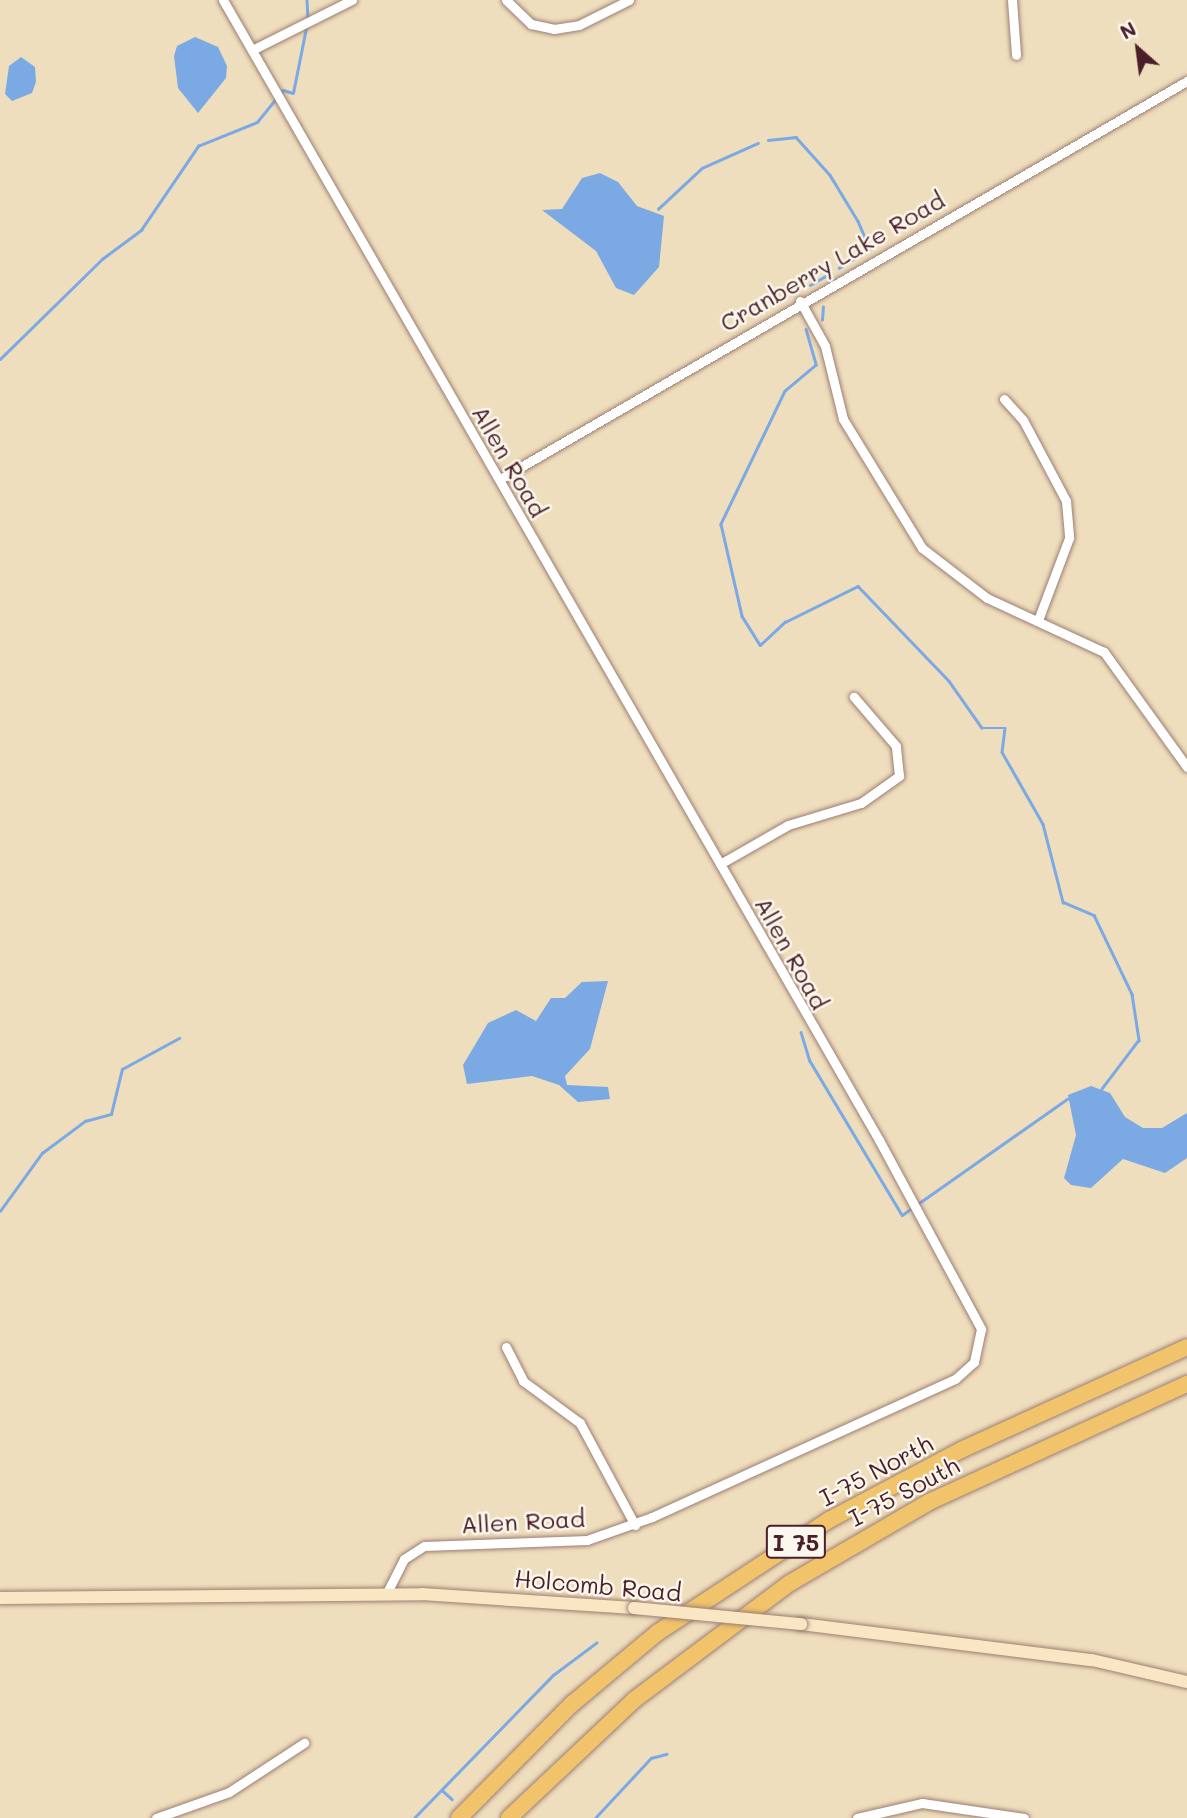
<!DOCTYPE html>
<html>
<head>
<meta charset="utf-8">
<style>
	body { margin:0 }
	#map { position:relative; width:1187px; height:1818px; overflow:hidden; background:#efdebd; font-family:Mali,sans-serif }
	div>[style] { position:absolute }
	.water>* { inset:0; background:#7aa9e4 }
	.stream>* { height:2.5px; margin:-1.25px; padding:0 1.25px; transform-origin:1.25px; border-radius:1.25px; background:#7aa9e4 }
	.roads { filter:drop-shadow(0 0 2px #9c7e74) drop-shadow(0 0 2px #9c7e74) }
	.street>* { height:9px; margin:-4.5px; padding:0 4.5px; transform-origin:4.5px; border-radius:4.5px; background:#fff }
	.secondary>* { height:12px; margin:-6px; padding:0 6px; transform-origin:6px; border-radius:6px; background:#f9e7c3 }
	.highway>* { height:16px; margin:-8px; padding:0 8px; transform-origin:8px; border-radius:8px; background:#f1c36a }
	.bridges { filter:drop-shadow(0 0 2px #9c7e74) drop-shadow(0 0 2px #9c7e74) }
	.secondary-bridge>* { height:12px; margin:-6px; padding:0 6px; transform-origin:6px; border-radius:6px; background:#f9e7c3 }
	span { translate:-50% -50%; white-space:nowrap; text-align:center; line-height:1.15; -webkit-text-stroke:5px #fbf7ec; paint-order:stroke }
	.shield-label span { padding:2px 5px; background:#fbf7ec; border:2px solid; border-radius:5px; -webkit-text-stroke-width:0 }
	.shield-label { font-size:23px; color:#4a1f2b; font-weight:700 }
	.street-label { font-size:24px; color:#4a1f2b }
	.north { position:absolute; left:1103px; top:14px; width:70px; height:70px; -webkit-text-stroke:5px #fbf7ec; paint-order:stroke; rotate:332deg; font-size:19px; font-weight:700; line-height:28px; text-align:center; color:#4a1f2b }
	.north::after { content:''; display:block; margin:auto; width:24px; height:32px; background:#4a1f2b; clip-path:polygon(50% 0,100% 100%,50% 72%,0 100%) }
</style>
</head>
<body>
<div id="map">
	<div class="water">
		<i style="clip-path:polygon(195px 37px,218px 47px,227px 66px,226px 78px,198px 113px,178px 88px,174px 56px,177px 46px)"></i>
		<i style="clip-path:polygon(21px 57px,35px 67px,36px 82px,32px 93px,12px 101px,5px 94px,9px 66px)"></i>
		<i style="clip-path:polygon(600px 173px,618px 182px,637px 206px,664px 216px,659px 267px,634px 295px,616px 288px,596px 251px,542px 210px,562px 209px,582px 178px)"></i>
		<i style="clip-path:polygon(608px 981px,590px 1049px,565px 1076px,567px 1085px,608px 1087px,610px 1099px,578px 1102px,559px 1085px,532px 1076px,467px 1084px,463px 1065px,488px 1023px,516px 1010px,536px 1021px,551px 998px,565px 998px,582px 982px)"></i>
		<i style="clip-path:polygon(1091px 1086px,1110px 1093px,1125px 1117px,1143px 1128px,1162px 1128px,1187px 1113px,1187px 1158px,1165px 1173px,1123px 1159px,1091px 1188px,1071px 1185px,1064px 1178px,1076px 1135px,1068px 1095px)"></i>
	</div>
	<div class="stream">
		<i style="left:307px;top:0;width:21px;rotate:87deg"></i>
		<i style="left:768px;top:140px;width:28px;rotate:-6deg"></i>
		<i style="left:796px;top:137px;width:51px;rotate:48.2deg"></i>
		<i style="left:830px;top:175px;width:54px;rotate:58.7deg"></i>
		<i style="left:858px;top:221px;width:30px;rotate:67deg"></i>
		<i style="left:870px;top:249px;width:36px;rotate:148deg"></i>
		<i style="left:658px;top:209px;width:60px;rotate:-43deg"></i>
		<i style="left:702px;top:168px;width:61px;rotate:-24.1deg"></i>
		<i style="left:810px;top:285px;width:24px;rotate:-30deg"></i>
		<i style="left:822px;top:320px;width:13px;rotate:-86deg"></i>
		<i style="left:806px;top:329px;width:37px;rotate:74deg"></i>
		<i style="left:816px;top:365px;width:40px;rotate:140deg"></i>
		<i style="left:785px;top:391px;width:148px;rotate:115.7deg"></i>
		<i style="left:721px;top:524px;width:94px;rotate:77.1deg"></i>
		<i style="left:742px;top:616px;width:34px;rotate:58deg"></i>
		<i style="left:760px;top:645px;width:34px;rotate:-43deg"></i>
		<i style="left:785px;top:622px;width:81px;rotate:-26.3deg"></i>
		<i style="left:858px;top:586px;width:132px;rotate:46.2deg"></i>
		<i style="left:949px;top:681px;width:57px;rotate:54.9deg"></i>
		<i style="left:982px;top:728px;width:23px"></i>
		<i style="left:1005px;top:728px;width:24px;rotate:97deg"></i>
		<i style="left:1002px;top:752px;width:83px;rotate:60.3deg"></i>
		<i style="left:1043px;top:824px;width:81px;rotate:75.6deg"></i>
		<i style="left:1063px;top:902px;width:34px;rotate:23deg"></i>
		<i style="left:1094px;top:915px;width:88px;rotate:64.3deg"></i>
		<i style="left:1132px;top:994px;width:47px;rotate:81.3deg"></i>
		<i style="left:1139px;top:1040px;width:61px;rotate:127.1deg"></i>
		<i style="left:0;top:359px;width:143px;rotate:-44.4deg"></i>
		<i style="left:102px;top:259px;width:49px;rotate:-36.6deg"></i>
		<i style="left:141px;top:230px;width:102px;rotate:-55.8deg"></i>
		<i style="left:198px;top:146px;width:64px;rotate:-22.1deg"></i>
		<i style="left:257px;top:122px;width:41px;rotate:-50.9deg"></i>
		<i style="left:283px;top:90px;width:10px;rotate:17deg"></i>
		<i style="left:293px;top:93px;width:66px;rotate:-78.7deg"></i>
		<i style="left:801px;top:1032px;width:30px;rotate:73deg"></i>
		<i style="left:810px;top:1061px;width:179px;rotate:59.1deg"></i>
		<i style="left:902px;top:1215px;width:202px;rotate:-35.1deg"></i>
		<i style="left:0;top:1211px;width:72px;rotate:-54.1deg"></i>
		<i style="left:42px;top:1153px;width:54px;rotate:-36.7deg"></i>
		<i style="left:85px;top:1121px;width:27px;rotate:-15deg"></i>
		<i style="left:111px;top:1114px;width:46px;rotate:-76.3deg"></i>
		<i style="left:122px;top:1069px;width:65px;rotate:-28.5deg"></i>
		<i style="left:443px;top:1791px;width:12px;rotate:42deg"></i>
		<i style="left:414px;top:1818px;width:199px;rotate:-45.8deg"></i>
		<i style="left:553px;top:1675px;width:54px;rotate:-36.7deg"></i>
		<i style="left:595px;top:1818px;width:82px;rotate:-47deg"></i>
		<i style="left:651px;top:1758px;width:16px;rotate:-15deg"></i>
	</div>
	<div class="roads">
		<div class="street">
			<i style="left:223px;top:0;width:1315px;rotate:60.08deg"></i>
			<i style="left:879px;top:1140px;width:215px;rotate:61.6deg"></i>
			<i style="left:981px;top:1329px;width:34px;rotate:102deg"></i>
			<i style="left:974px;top:1362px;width:25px;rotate:138deg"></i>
			<i style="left:955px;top:1379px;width:333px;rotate:155.5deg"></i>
			<i style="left:652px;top:1517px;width:69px;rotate:160.5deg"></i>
			<i style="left:587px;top:1540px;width:163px;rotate:177.9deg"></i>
			<i style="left:424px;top:1546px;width:24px;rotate:147deg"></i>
			<i style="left:404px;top:1559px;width:39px;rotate:117deg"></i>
			<i style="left:506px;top:0;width:35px;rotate:44deg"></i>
			<i style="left:531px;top:24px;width:24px;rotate:12deg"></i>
			<i style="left:554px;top:29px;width:25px;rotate:-9deg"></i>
			<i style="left:579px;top:25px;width:56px;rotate:-26.6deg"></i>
			<i style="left:1012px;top:0;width:55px;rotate:85.8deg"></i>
			<i style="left:252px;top:50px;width:112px;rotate:-26.6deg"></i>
			<i style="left:800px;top:301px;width:51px;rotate:60.9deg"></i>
			<i style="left:825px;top:346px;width:75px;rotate:76.1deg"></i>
			<i style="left:843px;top:419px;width:151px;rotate:58.5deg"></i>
			<i style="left:922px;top:548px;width:82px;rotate:37.6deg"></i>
			<i style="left:987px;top:598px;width:129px;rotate:24.8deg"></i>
			<i style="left:1104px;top:652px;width:142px;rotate:54.2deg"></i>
			<i style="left:1004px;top:399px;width:28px;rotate:48deg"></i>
			<i style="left:1023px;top:420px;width:92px;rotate:62deg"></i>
			<i style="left:1066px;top:501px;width:37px;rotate:85deg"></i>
			<i style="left:1069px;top:538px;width:88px;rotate:110.7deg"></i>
			<i style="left:500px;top:479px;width:794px;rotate:-30.09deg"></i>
			<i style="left:720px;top:864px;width:78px;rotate:-29.8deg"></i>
			<i style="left:788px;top:825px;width:76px;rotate:-16.8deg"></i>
			<i style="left:861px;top:803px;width:47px;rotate:-35.4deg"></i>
			<i style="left:899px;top:776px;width:30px;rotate:-96deg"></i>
			<i style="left:896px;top:746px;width:65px;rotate:-130.6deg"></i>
			<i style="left:506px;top:1347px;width:38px;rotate:63deg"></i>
			<i style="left:523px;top:1381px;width:71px;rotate:36.4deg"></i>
			<i style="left:580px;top:1423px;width:116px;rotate:61.7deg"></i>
			<i style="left:156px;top:1818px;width:77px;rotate:-19.6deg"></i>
			<i style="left:229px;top:1792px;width:90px;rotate:-33.2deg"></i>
			<i style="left:857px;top:1818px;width:67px;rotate:-13deg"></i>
			<i style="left:922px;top:1803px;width:103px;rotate:8.4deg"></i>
		</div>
		<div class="secondary">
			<i style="left:0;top:1598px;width:422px;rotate:-0.5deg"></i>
			<i style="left:422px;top:1594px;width:212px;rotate:3.8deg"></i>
			<i style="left:801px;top:1624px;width:293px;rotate:7.1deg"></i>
			<i style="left:1092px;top:1660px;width:98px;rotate:13deg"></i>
		</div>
		<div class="highway">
			<i style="left:459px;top:1818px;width:161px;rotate:-45.3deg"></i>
			<i style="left:572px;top:1704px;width:111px;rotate:-39.9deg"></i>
			<i style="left:657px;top:1633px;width:206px;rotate:-33.3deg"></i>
			<i style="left:829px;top:1520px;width:149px;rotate:-27.9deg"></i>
			<i style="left:961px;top:1450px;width:248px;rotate:-24.5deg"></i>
			<i style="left:509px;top:1818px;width:172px;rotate:-43.3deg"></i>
			<i style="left:634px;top:1700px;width:195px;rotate:-36.9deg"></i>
			<i style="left:790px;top:1583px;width:161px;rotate:-30.2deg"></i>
			<i style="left:929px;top:1502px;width:284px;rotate:-24.6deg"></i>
		</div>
	</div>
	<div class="bridges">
		<div class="secondary-bridge">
			<i style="left:634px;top:1608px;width:168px;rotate:5.5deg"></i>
		</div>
	</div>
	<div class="shield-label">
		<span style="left:796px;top:1542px">I 75</span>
	</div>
	<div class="street-label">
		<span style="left:832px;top:261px;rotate:-30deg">Cranberry Lake Road</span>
		<span style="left:510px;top:461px;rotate:60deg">Allen Road</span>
		<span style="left:792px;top:953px;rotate:61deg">Allen Road</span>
		<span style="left:876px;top:1470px;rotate:-28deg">I-75 North</span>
		<span style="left:904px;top:1491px;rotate:-28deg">I-75 South</span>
		<span style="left:523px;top:1521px;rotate:-3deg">Allen Road</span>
		<span style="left:598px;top:1585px;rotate:5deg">Holcomb Road</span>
	</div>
	<div class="north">N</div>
</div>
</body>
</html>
